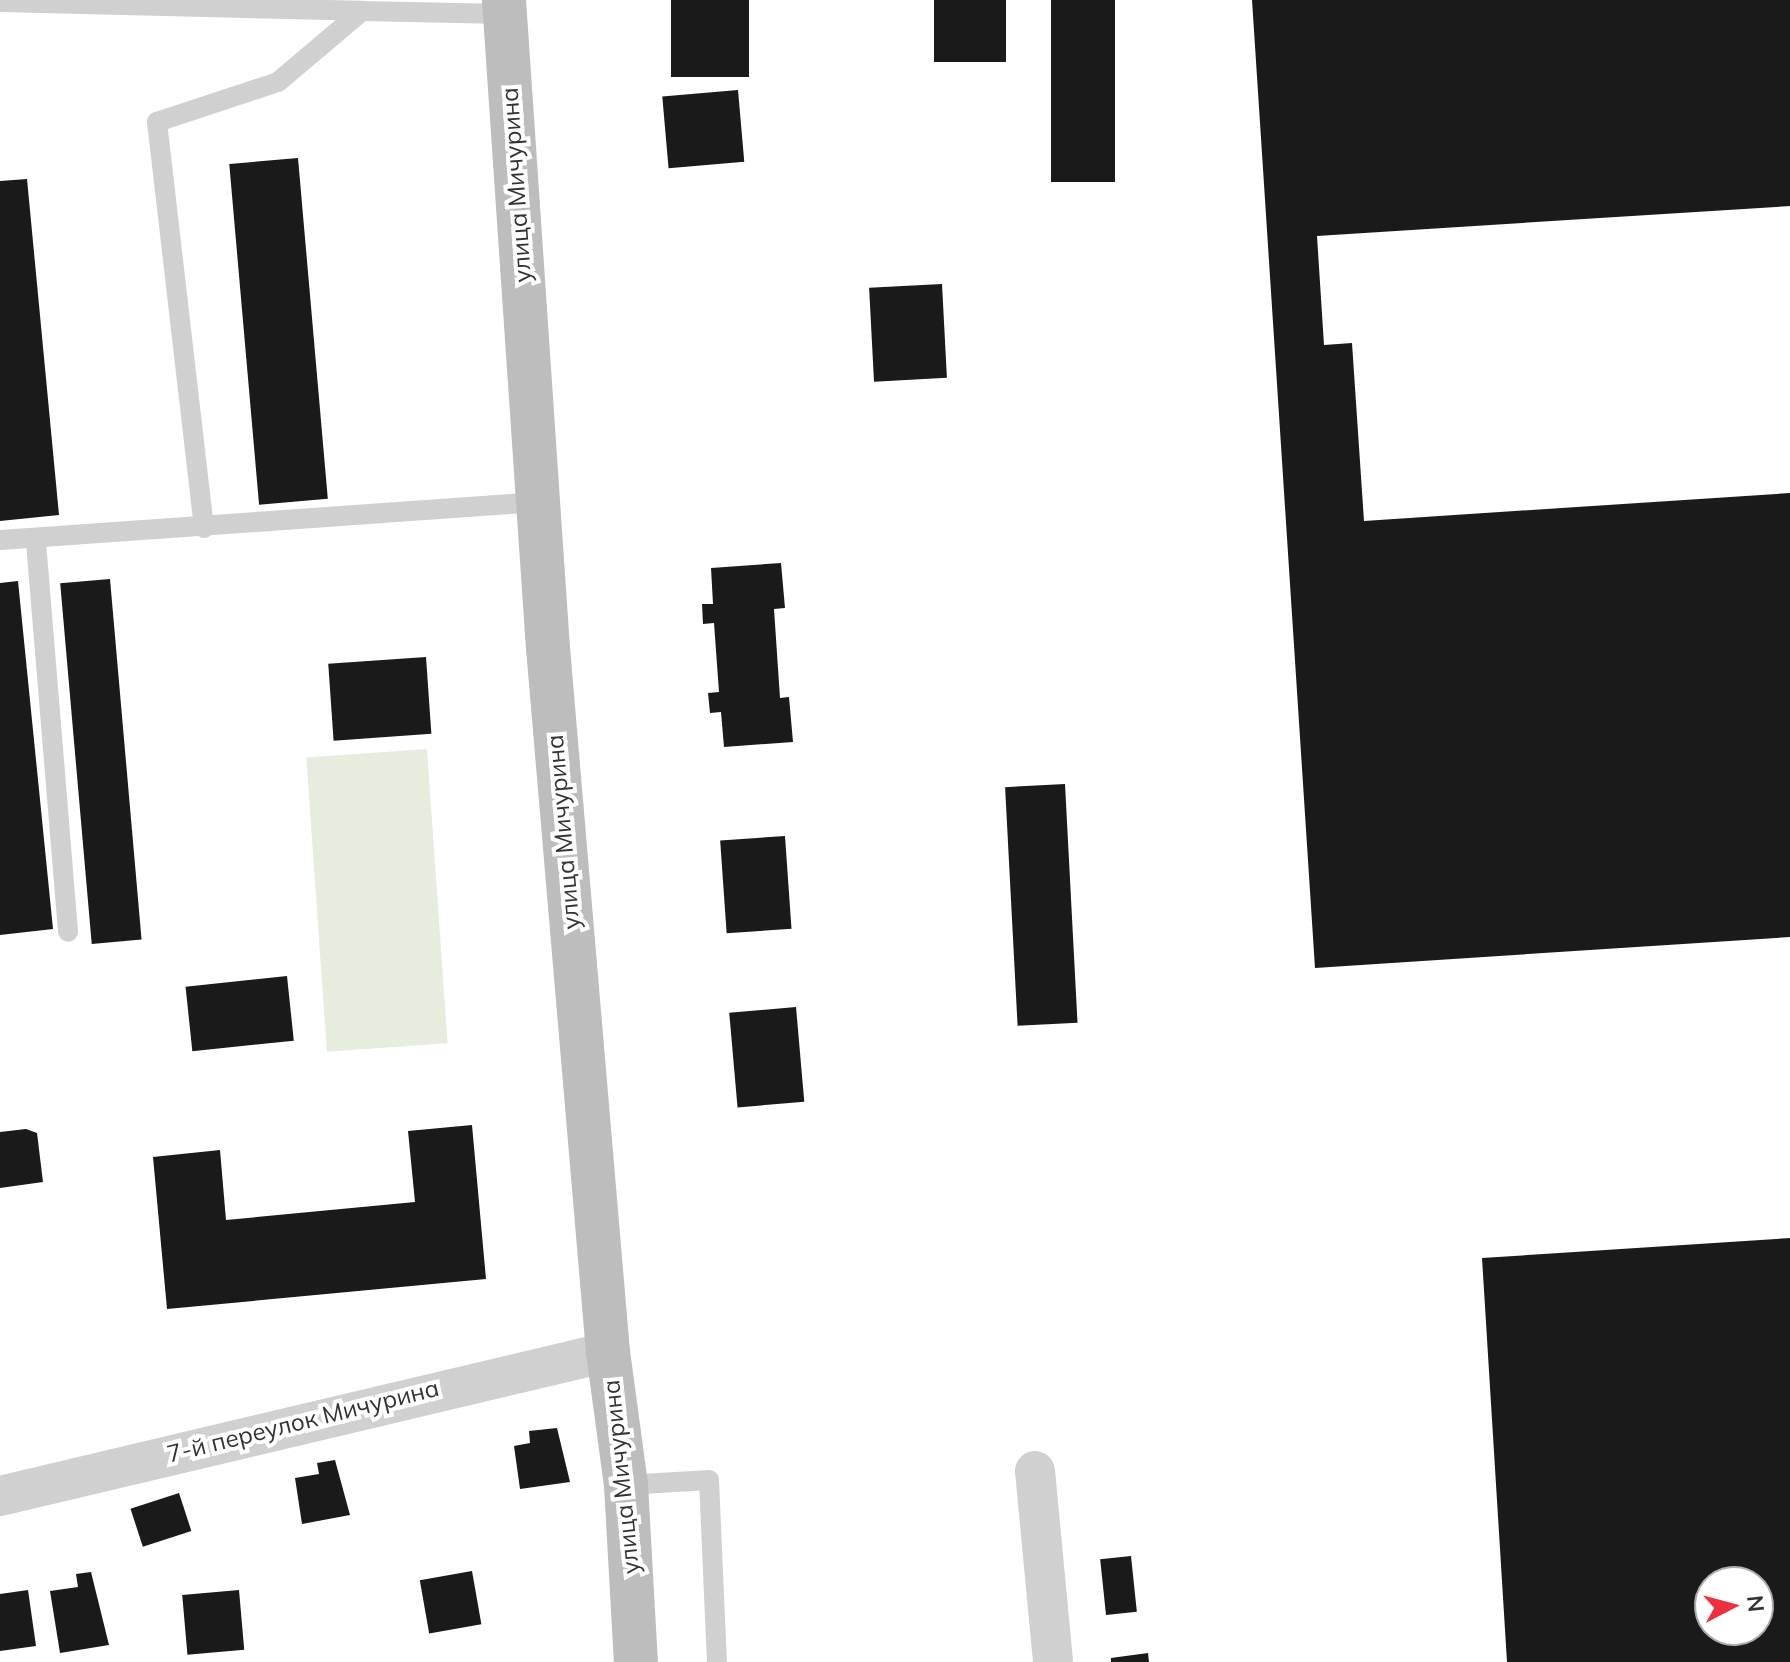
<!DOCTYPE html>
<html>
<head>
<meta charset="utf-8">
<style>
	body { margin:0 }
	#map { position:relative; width:1790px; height:1662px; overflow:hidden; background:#fff; font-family:Mulish,sans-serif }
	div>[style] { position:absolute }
	.green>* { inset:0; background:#e6ecde; transform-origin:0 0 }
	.building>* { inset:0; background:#1a1a1a; transform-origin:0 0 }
	.lane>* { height:20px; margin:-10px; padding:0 10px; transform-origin:10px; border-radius:10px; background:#d0d0d0 }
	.street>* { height:40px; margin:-20px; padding:0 20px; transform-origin:20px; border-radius:20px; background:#d0d0d0 }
	.secondary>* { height:44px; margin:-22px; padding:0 22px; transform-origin:22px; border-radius:22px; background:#bdbdbd }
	span { translate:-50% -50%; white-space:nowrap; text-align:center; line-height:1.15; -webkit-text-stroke:8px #fff; paint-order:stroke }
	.street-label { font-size:24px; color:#333 }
	.north { position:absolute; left:1694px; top:1566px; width:80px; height:80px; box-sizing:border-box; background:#fff; border:2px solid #adadad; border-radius:50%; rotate:84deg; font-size:22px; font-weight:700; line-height:32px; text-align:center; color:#333 }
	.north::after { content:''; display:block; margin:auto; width:28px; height:36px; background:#ee303e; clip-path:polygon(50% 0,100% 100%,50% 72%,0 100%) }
</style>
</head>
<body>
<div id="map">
	<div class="green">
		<i style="left:427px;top:749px;width:295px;height:121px;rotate:86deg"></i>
	</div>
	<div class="building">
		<i style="left:671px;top:0;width:78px;height:77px"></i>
		<i style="left:934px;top:0;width:72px;height:62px"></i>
		<i style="left:1051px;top:0;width:64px;height:182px"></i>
		<i style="clip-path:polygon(1252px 0,1790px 0,1790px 206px,1317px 236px,1324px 345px,1352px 343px,1364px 521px,1790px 493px,1790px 937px,1315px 968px)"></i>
		<i style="left:738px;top:90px;width:72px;height:76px;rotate:85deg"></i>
		<i style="left:298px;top:158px;width:342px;height:69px;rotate:85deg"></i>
		<i style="clip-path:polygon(27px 179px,59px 515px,0 521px,0 181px)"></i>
		<i style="left:942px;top:284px;width:94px;height:73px;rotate:87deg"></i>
		<i style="clip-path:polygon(781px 563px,785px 608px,774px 609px,780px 698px,789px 697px,793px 742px,724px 747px,721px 712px,710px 713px,708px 693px,719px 692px,714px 623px,703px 624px,702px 604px,713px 604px,711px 568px)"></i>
		<i style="left:110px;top:579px;width:362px;height:50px;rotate:85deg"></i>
		<i style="clip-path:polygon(18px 581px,53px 929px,0 935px,0 583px)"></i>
		<i style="left:426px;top:657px;width:77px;height:98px;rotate:86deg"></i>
		<i style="left:1065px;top:784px;width:239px;height:60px;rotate:87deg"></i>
		<i style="left:785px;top:836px;width:93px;height:65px;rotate:86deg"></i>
		<i style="left:287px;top:976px;width:65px;height:102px;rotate:84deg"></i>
		<i style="left:796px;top:1007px;width:95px;height:67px;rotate:85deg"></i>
		<i style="clip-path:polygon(472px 1125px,486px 1279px,167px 1309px,153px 1157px,220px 1150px,226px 1220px,415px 1202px,408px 1131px)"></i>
		<i style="clip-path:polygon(26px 1129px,37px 1133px,43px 1182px,0 1188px,0 1132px)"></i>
		<i style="clip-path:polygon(evenodd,1790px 1238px,1790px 1662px,1507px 1662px,1482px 1258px,1790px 1238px,1710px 1582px,1758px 1582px,1758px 1630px,1710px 1630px,1710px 1582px)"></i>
		<i style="clip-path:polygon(557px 1428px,570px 1482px,520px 1489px,514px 1446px,530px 1443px,529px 1431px)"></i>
		<i style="clip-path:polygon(335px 1460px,350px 1515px,302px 1524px,295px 1478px,319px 1474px,317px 1463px)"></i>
		<i style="left:179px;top:1493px;width:40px;height:51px;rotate:72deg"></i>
		<i style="left:1131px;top:1556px;width:56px;height:31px;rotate:84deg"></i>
		<i style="left:472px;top:1571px;width:54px;height:53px;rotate:80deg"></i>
		<i style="clip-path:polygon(91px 1572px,109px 1645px,60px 1653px,50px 1591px,78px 1587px,76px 1574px)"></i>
		<i style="clip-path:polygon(28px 1590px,36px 1646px,0 1651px,0 1594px)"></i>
		<i style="left:239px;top:1590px;width:60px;height:57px;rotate:85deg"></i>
		<i style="clip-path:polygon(1148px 1653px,1149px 1662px,1111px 1662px,1111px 1658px)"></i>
	</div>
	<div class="lane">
		<i style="left:0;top:2px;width:362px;rotate:1.4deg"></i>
		<i style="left:204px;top:528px;width:409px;rotate:-96.6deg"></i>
		<i style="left:157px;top:122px;width:127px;rotate:-18.3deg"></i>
		<i style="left:278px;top:82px;width:110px;rotate:-40.2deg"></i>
		<i style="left:362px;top:11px;width:142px;rotate:1.2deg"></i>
		<i style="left:0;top:540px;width:540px;rotate:-4.03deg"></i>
		<i style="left:36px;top:542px;width:391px;rotate:85.3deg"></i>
		<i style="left:626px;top:1485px;width:83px;rotate:-3.4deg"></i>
		<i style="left:709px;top:1480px;width:182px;rotate:87.5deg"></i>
	</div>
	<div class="street">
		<i style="left:1035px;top:1471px;width:192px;rotate:84.6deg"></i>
		<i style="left:0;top:1496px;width:625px;rotate:-13.32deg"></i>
	</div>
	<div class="secondary">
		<i style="left:504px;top:0;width:649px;rotate:86.12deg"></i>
		<i style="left:548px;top:648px;width:707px;rotate:85.13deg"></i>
		<i style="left:608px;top:1352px;width:134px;rotate:82.3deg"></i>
		<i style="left:626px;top:1485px;width:177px;rotate:86.8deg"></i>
	</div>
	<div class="street-label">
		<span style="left:516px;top:185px;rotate:-94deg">улица Мичурина</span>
		<span style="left:563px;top:832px;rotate:-95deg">улица Мичурина</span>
		<span style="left:303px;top:1421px;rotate:-14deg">7-й переулок Мичурина</span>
		<span style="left:621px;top:1477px;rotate:-96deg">улица Мичурина</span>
	</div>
	<div class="north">N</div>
</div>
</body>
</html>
